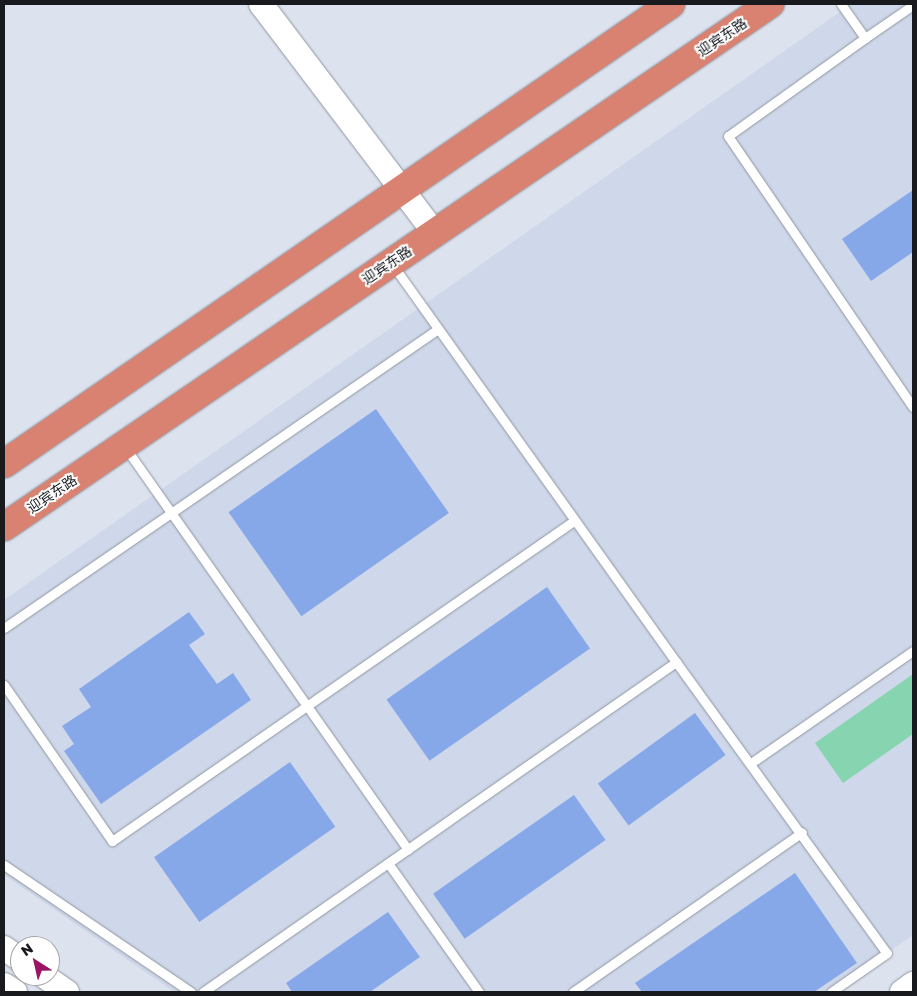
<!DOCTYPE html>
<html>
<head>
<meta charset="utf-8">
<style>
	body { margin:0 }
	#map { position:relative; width:917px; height:996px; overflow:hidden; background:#dde3ee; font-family:"Golos Text","Noto Sans SC",sans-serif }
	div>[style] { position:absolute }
	.built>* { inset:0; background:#cfd8ea }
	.green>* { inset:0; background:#87d4b0 }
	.building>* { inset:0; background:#87a8e8; transform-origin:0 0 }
	.roads { filter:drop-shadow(0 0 1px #9096a0) drop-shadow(0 0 1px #9096a0) }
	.service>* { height:9px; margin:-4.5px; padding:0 4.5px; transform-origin:4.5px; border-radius:4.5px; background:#fff }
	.tertiary>* { height:24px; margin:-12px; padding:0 12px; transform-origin:12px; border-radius:12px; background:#fff }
	.trunk>* { height:28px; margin:-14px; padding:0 14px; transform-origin:14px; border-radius:14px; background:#da8272 }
	span { translate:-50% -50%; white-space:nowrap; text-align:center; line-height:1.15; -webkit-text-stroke:4px #fff; paint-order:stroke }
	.street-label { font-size:14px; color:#181a1e }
	.frame { position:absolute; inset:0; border:5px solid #181a1e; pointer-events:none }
	.north { position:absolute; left:10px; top:936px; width:50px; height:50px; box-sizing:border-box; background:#fff; border:1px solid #a3a3a5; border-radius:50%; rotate:325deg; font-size:14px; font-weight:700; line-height:20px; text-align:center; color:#181a1e }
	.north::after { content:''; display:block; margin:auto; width:18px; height:22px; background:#9c1464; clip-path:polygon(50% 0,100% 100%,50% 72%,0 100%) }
</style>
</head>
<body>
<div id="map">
	<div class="built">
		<i style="clip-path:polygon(851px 4px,913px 4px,913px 935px,832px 992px,174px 992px,4px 875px,4px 600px)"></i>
	</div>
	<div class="green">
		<i style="clip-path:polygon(913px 674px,913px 734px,843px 783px,815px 743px)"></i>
	</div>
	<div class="building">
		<i style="clip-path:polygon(913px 190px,913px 252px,871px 281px,842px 239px)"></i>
		<i style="left:376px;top:409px;width:127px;height:180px;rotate:55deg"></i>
		<i style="left:547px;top:587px;width:75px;height:196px;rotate:55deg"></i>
		<i style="clip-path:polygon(189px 612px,205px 634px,189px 645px,217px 684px,233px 673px,251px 700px,101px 804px,64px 751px,74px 744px,62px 726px,91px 707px,79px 689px)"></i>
		<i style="left:695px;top:713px;width:52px;height:120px;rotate:54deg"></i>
		<i style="left:290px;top:762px;width:79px;height:166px;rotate:55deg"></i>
		<i style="left:574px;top:795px;width:55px;height:172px;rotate:55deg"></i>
		<i style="clip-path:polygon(795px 873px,857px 963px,814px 992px,642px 992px,635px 983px)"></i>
		<i style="clip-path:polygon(388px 912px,420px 957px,370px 992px,292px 992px,286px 983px)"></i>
	</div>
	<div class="roads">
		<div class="service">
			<i style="left:841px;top:4px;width:42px;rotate:54.8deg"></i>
			<i style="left:865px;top:38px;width:58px;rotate:-34.5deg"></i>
			<i style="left:865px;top:38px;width:168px;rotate:144.4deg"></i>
			<i style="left:728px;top:136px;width:328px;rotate:55.7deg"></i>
			<i style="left:125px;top:447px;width:492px;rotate:54.9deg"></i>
			<i style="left:4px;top:628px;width:527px;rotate:-34.56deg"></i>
			<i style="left:676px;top:662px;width:359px;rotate:54.1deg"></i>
			<i style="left:887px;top:953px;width:68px;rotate:145.1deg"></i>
			<i style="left:4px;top:685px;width:190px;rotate:55.3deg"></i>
			<i style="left:112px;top:841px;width:563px;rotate:-34.73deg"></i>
			<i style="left:751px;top:763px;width:197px;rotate:-34.7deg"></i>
			<i style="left:388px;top:863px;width:158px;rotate:54.8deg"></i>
			<i style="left:4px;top:865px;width:226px;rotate:34.2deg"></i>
			<i style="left:203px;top:992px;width:577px;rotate:-34.9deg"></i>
			<i style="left:676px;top:662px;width:488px;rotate:-125.5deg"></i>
			<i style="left:573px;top:992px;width:279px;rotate:-34.9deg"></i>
		</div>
		<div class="tertiary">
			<i style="left:261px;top:4px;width:288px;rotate:52.8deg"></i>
			<i style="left:4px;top:948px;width:19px;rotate:35deg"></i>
			<i style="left:44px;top:976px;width:28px;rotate:35deg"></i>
			<i style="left:4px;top:985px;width:13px;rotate:32deg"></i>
			<i style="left:902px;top:992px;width:14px;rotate:-36deg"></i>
		</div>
		<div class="trunk">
			<i style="left:4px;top:464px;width:810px;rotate:-34.59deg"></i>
			<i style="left:4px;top:527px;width:928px;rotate:-34.32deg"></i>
		</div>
	</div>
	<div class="street-label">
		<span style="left:722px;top:37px;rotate:-34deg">迎宾东路</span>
		<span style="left:387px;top:265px;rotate:-34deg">迎宾东路</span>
		<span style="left:52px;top:494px;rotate:-34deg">迎宾东路</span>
	</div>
	<div class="frame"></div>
	<div class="north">N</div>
</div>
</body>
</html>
